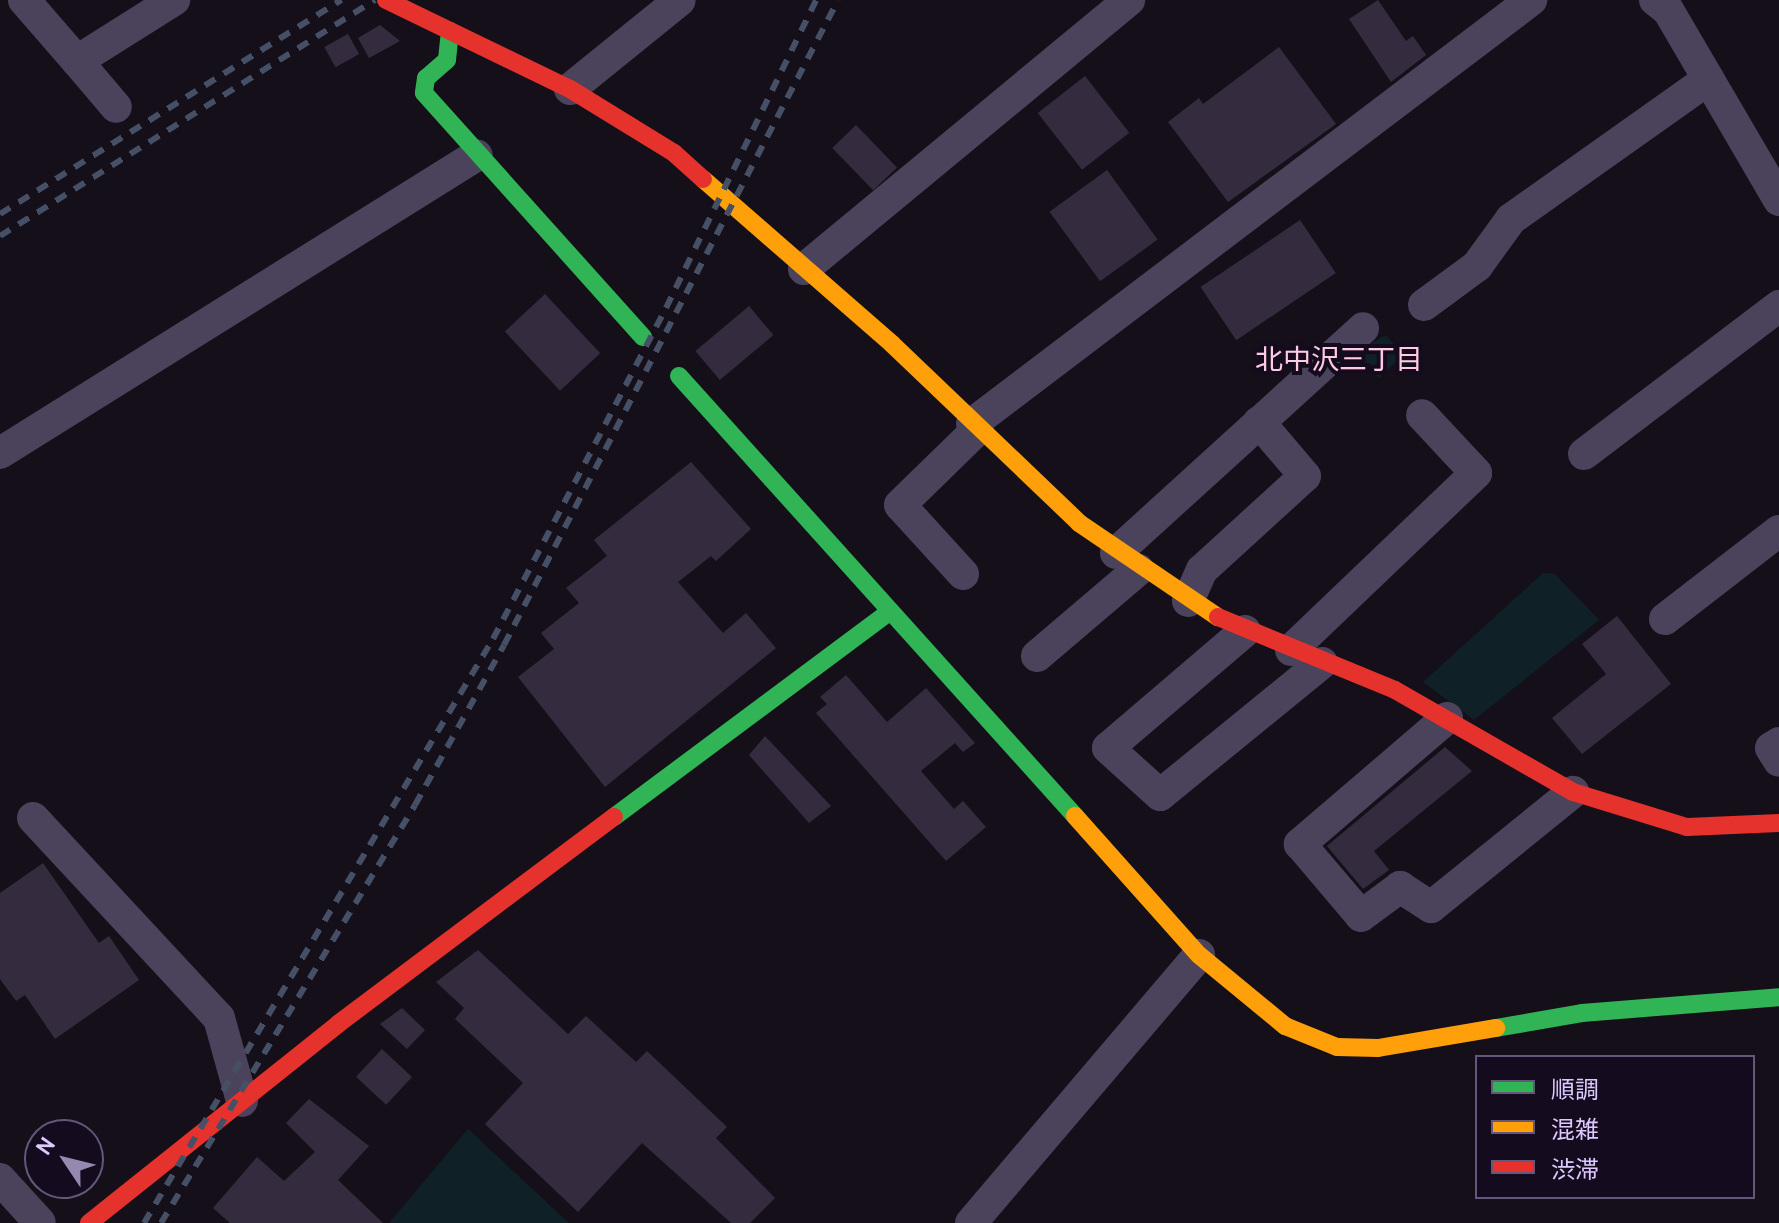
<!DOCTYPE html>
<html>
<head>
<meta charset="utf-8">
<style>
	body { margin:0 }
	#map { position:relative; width:1779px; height:1223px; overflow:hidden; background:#150f1a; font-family:Cabin,"Noto Sans JP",sans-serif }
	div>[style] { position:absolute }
	.green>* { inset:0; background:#0f2127 }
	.building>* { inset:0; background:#342c3e; transform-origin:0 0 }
	.street>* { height:32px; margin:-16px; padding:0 16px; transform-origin:16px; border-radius:16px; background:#4b435c }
	.fast>* { height:18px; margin:-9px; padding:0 9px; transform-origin:9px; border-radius:9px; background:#30b455 }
	.slow>* { height:18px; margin:-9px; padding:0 9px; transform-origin:9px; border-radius:9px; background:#ff9f0a }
	.jam>* { height:18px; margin:-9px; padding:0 9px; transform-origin:9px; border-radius:9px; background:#e5322d }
	.rail>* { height:6px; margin-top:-3px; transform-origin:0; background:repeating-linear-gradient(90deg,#455066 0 12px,transparent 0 22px) }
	span { translate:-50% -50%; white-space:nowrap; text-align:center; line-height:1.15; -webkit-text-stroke:8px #140b1f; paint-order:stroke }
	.neighbourhood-label { font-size:28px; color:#ffcbdf }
	.legend { position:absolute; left:1475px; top:1055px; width:280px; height:144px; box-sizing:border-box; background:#140b1f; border:2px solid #645779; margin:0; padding:10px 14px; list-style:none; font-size:24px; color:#ddc9ff }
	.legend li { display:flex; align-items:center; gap:16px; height:40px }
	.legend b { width:40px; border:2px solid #645779 }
	.north { position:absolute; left:24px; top:1119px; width:80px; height:80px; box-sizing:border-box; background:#140b1f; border:2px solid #645779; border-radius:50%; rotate:305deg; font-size:22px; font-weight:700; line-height:32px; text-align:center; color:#ddc9ff }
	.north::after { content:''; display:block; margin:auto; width:28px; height:36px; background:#9788af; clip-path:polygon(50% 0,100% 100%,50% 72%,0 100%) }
</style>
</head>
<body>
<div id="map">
	<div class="green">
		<i style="clip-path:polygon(1386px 335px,1403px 355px,1379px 378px,1355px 352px)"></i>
		<i style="clip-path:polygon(1543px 573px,1555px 574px,1599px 620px,1474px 720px,1423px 682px)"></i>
		<i style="clip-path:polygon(468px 1129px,569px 1223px,389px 1223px)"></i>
	</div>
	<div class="building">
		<i style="clip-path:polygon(1378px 0,1406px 41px,1413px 36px,1426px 55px,1391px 82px,1349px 19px)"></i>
		<i style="clip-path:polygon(380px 25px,400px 41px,369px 58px,358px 38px)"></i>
		<i style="left:348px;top:34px;width:23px;height:27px;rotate:61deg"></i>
		<i style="clip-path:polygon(1279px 47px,1336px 124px,1228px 202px,1168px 122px,1199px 98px,1203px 104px)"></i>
		<i style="left:1085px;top:76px;width:72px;height:60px;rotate:52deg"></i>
		<i style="left:856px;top:125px;width:59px;height:33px;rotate:46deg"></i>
		<i style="left:1107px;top:170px;width:86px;height:71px;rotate:54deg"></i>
		<i style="left:1300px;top:220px;width:64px;height:120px;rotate:56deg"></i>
		<i style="left:545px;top:294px;width:81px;height:55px;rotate:47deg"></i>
		<i style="left:749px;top:306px;width:38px;height:70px;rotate:50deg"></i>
		<i style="clip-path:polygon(691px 462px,751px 529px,716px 561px,711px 556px,678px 582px,723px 633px,746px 613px,776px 648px,605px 787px,518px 677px,554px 649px,541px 633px,579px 603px,566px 588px,607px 556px,594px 540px)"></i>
		<i style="clip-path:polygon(1617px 616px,1671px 684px,1582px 754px,1552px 718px,1606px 674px,1582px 644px)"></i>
		<i style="clip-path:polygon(846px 675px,887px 722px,926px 688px,975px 743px,963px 752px,955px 743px,921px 771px,954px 809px,963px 801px,986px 827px,946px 861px,816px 713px,827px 704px,820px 697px)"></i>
		<i style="clip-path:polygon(765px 736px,831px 806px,809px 823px,749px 755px)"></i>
		<i style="clip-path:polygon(1445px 747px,1472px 771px,1374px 851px,1389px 870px,1363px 889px,1327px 846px)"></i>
		<i style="clip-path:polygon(43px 863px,99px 943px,109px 936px,139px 980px,55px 1039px,25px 995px,16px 1001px,0 979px,0 893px)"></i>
		<i style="clip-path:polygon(478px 950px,568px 1034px,586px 1016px,636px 1062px,647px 1051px,727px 1127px,716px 1138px,775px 1198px,750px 1223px,731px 1223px,642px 1143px,578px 1212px,485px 1124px,523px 1083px,455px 1019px,464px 1008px,436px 982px)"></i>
		<i style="clip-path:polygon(402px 1008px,425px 1030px,407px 1049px,380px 1024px)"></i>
		<i style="left:382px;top:1049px;width:41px;height:38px;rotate:43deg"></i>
		<i style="clip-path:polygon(309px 1099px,369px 1146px,338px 1180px,383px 1223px,230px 1223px,213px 1208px,257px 1157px,284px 1181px,315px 1152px,286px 1123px)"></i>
	</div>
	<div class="street">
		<i style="left:24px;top:0;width:81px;rotate:49deg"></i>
		<i style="left:77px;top:61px;width:115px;rotate:-32.2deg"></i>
		<i style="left:1655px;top:0;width:16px;rotate:38deg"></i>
		<i style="left:1668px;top:10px;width:220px;rotate:59.7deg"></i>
		<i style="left:77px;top:61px;width:60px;rotate:49.7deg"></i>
		<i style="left:570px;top:89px;width:141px;rotate:-39deg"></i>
		<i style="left:804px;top:269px;width:422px;rotate:-39.6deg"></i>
		<i style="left:1424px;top:305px;width:66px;rotate:-36.3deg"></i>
		<i style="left:1477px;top:266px;width:58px;rotate:-54.1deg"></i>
		<i style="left:1511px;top:219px;width:242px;rotate:-35.3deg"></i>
		<i style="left:972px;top:424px;width:702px;rotate:-37.18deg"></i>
		<i style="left:0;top:453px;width:562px;rotate:-31.99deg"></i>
		<i style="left:1584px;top:454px;width:245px;rotate:-37.2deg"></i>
		<i style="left:1116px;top:553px;width:334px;rotate:-42.3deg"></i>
		<i style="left:963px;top:574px;width:93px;rotate:-132.4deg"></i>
		<i style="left:900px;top:505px;width:109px;rotate:-44.3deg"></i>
		<i style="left:1188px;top:601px;width:34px;rotate:-66deg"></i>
		<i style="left:1202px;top:570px;width:139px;rotate:-42.4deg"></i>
		<i style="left:1305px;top:476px;width:71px;rotate:-130.4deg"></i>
		<i style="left:1665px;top:619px;width:144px;rotate:-37.7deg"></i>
		<i style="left:1245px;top:631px;width:180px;rotate:139.5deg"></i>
		<i style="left:1108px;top:748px;width:70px;rotate:42.1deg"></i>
		<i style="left:1160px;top:795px;width:209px;rotate:-39.2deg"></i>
		<i style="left:1291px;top:650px;width:256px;rotate:-43.7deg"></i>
		<i style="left:1476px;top:473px;width:79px;rotate:-133deg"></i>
		<i style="left:1037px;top:656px;width:133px;rotate:-40.4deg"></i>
		<i style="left:1447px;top:718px;width:194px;rotate:139.4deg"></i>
		<i style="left:1300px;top:844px;width:94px;rotate:49.7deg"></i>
		<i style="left:1361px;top:916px;width:49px;rotate:-36.6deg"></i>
		<i style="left:1400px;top:887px;width:37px;rotate:33deg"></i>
		<i style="left:1431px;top:907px;width:183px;rotate:-39deg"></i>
		<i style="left:1779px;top:743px;width:9px;rotate:148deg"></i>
		<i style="left:1771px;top:748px;width:15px;rotate:58deg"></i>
		<i style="left:33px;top:818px;width:273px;rotate:47.1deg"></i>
		<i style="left:219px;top:1018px;width:86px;rotate:74.5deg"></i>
		<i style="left:0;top:1179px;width:59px;rotate:47.7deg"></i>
		<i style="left:971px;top:1223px;width:352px;rotate:-49.6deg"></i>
	</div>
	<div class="fast">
		<i style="left:450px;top:31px;width:29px;rotate:96deg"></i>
		<i style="left:447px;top:60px;width:28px;rotate:139deg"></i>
		<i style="left:426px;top:78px;width:15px;rotate:98deg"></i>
		<i style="left:424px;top:93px;width:328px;rotate:48.1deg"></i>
		<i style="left:679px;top:376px;width:592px;rotate:48.01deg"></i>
		<i style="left:614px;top:817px;width:344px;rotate:-36.7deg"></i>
		<i style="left:1496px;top:1028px;width:87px;rotate:-9.9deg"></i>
		<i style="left:1582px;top:1013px;width:198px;rotate:-4.6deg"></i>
	</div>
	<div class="slow">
		<i style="left:703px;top:179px;width:251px;rotate:41.1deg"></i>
		<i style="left:892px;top:344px;width:259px;rotate:43.7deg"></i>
		<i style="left:1079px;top:523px;width:168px;rotate:34.1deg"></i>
		<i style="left:1075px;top:816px;width:186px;rotate:48.3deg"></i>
		<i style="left:1199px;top:955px;width:112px;rotate:39.5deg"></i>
		<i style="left:1285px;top:1026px;width:56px;rotate:22deg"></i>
		<i style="left:1337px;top:1047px;width:41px;rotate:1.4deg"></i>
		<i style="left:1378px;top:1048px;width:120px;rotate:-9.6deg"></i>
	</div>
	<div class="jam">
		<i style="left:386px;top:0;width:204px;rotate:25.8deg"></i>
		<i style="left:570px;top:89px;width:122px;rotate:31.6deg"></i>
		<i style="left:674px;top:153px;width:39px;rotate:42deg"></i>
		<i style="left:1218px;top:617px;width:191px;rotate:22.4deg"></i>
		<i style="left:1395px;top:690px;width:205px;rotate:29.8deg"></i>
		<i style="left:1573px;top:792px;width:119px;rotate:17.1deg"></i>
		<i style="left:1687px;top:827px;width:92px;rotate:-2.5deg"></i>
		<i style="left:89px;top:1223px;width:319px;rotate:-38.6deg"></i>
		<i style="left:338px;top:1024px;width:345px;rotate:-36.9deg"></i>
	</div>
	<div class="rail">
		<i style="left:0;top:214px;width:403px;rotate:-32.1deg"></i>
		<i style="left:0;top:236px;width:443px;rotate:-32.2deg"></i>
		<i style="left:144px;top:1223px;width:680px;rotate:-59.14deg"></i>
		<i style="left:493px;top:639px;width:373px;rotate:-62.4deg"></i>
		<i style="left:666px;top:308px;width:343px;rotate:-64deg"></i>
		<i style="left:161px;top:1223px;width:489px;rotate:-58.7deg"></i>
		<i style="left:415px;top:805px;width:183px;rotate:-60.9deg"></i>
		<i style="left:504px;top:645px;width:726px;rotate:-62.62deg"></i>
	</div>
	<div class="neighbourhood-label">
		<span style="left:1339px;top:359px">北中沢三丁目</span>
	</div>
	<ul class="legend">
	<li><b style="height:10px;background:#30b455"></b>順調</li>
	<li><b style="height:10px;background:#ff9f0a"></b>混雑</li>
	<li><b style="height:10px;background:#e5322d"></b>渋滞</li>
	</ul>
	<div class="north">N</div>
</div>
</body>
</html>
